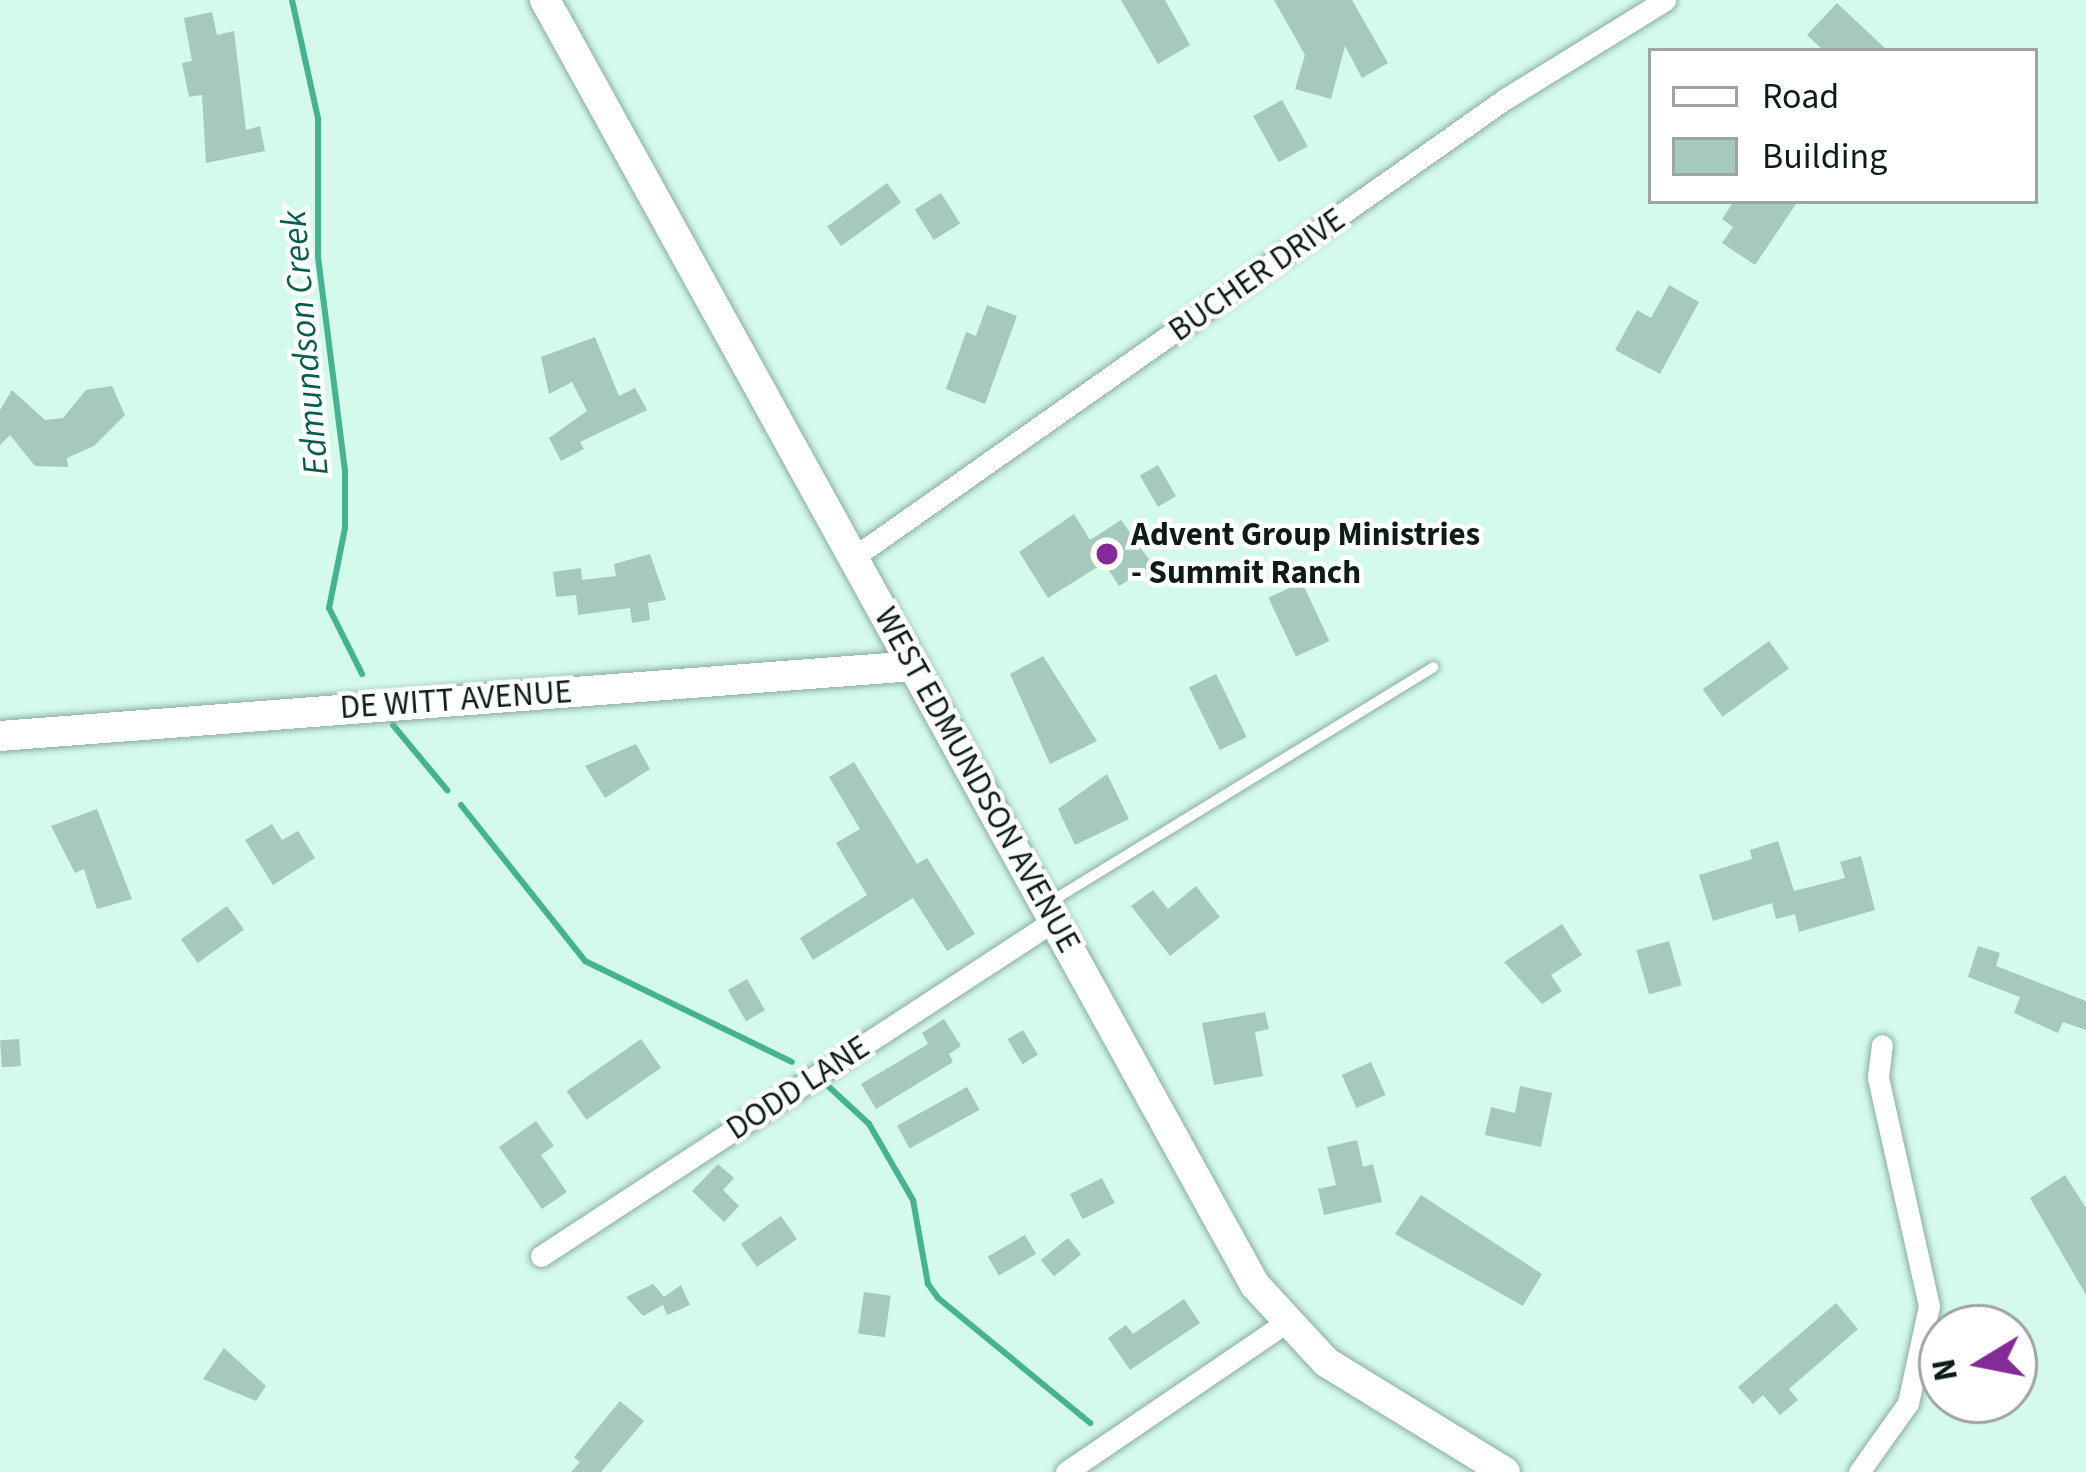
<!DOCTYPE html>
<html>
<head>
<meta charset="utf-8">
<style>
	body { margin:0 }
	#map { position:relative; width:2086px; height:1472px; overflow:hidden; background:#d4faeb; font-family:"Source Sans 3",sans-serif }
	div>[style] { position:absolute }
	.stream>* { height:6px; margin:-3px; padding:0 3px; transform-origin:3px; border-radius:3px; background:#45b392 }
	.building>* { inset:0; background:#a5c9bb; transform-origin:0 0 }
	.roads { filter:drop-shadow(0 0 3px #8aaea0) drop-shadow(0 0 3px #8aaea0) }
	.lane>* { height:10px; margin:-5px; padding:0 5px; transform-origin:5px; border-radius:5px; background:#fff }
	.street>* { height:21px; margin:-10.5px; padding:0 10.5px; transform-origin:10.5px; border-radius:10.5px; background:#fff }
	.secondary>* { height:30px; margin:-15px; padding:0 15px; transform-origin:15px; border-radius:15px; background:#fff }
	.dots>* { width:33px; height:33px; translate:-50% -50%; box-sizing:border-box; border:6px solid #fff; border-radius:50% }
	span { translate:-50% -50%; white-space:nowrap; text-align:center; line-height:1.15; -webkit-text-stroke:9px #fff; paint-order:stroke }
	.street-label { font-size:33px; color:#0e1c17 }
	.poi-label { font-size:33px; color:#0e1c17; font-weight:700 }
	.left { translate:0 -50%; text-align:left }
	.water-label { font-size:36px; color:#015f49; font-style:italic }
	.legend { position:absolute; left:1648px; top:48px; width:390px; height:156px; box-sizing:border-box; background:#fff; border:3px solid #9fa4a2; margin:0; padding:15px 21px; list-style:none; font-size:36px; color:#0e1c17 }
	.legend li { display:flex; align-items:center; gap:24px; height:60px }
	.legend b { width:60px; border:3px solid #9fa4a2 }
	.north { position:absolute; left:1918px; top:1304px; width:120px; height:120px; box-sizing:border-box; background:#fff; border:3px solid #9fa4a2; border-radius:50%; rotate:260deg; font-size:33px; font-weight:700; line-height:48px; text-align:center; color:#0e1c17 }
	.north::after { content:''; display:block; margin:auto; width:42px; height:54px; background:#842b98; clip-path:polygon(50% 0,100% 100%,50% 72%,0 100%) }
</style>
</head>
<body>
<div id="map">
	<div class="stream">
		<i style="left:292px;top:0;width:121px;rotate:77.6deg"></i>
		<i style="left:318px;top:118px;width:139px;rotate:90deg"></i>
		<i style="left:318px;top:257px;width:217px;rotate:82.8deg"></i>
		<i style="left:345px;top:472px;width:56px;rotate:90deg"></i>
		<i style="left:345px;top:528px;width:82px;rotate:101.3deg"></i>
		<i style="left:329px;top:608px;width:74px;rotate:63.4deg"></i>
		<i style="left:393px;top:725px;width:85px;rotate:50.3deg"></i>
		<i style="left:461px;top:805px;width:199px;rotate:51.5deg"></i>
		<i style="left:585px;top:961px;width:230px;rotate:26deg"></i>
		<i style="left:828px;top:1086px;width:56px;rotate:42.8deg"></i>
		<i style="left:869px;top:1124px;width:88px;rotate:59.9deg"></i>
		<i style="left:913px;top:1200px;width:85px;rotate:79.9deg"></i>
		<i style="left:928px;top:1284px;width:17px;rotate:54deg"></i>
		<i style="left:938px;top:1298px;width:197px;rotate:39.4deg"></i>
	</div>
	<div class="building">
		<i style="clip-path:polygon(1121px 0,1165px 0,1190px 45px,1158px 64px)"></i>
		<i style="clip-path:polygon(1274px 0,1352px 0,1388px 63px,1362px 78px,1345px 46px,1331px 99px,1295px 89px,1305px 55px)"></i>
		<i style="clip-path:polygon(1837px 3px,1888px 51px,1824px 51px,1807px 35px)"></i>
		<i style="clip-path:polygon(212px 12px,217px 35px,234px 31px,246px 130px,260px 126px,265px 151px,206px 163px,202px 95px,189px 97px,182px 63px,192px 61px,184px 18px)"></i>
		<i style="left:1282px;top:100px;width:53px;height:33px;rotate:61deg"></i>
		<i style="left:887px;top:183px;width:24px;height:74px;rotate:54deg"></i>
		<i style="left:941px;top:193px;width:36px;height:31px;rotate:58deg"></i>
		<i style="clip-path:polygon(1734px 201px,1798px 201px,1755px 265px,1722px 243px,1733px 227px,1722px 219px)"></i>
		<i style="clip-path:polygon(1669px 285px,1699px 302px,1660px 374px,1615px 350px,1637px 310px,1651px 318px)"></i>
		<i style="clip-path:polygon(987px 305px,1017px 316px,985px 404px,946px 389px,966px 332px,976px 336px)"></i>
		<i style="clip-path:polygon(595px 337px,619px 396px,635px 388px,647px 410px,580px 442px,584px 449px,561px 461px,549px 438px,587px 411px,572px 382px,549px 394px,541px 357px)"></i>
		<i style="clip-path:polygon(112px 386px,125px 415px,94px 446px,67px 458px,68px 467px,35px 466px,10px 435px,0 445px,0 410px,12px 390px,45px 420px,63px 418px,86px 390px)"></i>
		<i style="left:1158px;top:465px;width:36px;height:21px;rotate:60deg"></i>
		<i style="clip-path:polygon(1074px 514px,1090px 540px,1121px 520px,1153px 565px,1119px 586px,1104px 563px,1048px 598px,1019px 552px)"></i>
		<i style="clip-path:polygon(650px 554px,666px 600px,648px 603px,650px 620px,632px 623px,630px 608px,578px 615px,576px 595px,556px 597px,553px 572px,581px 568px,582px 580px,616px 576px,614px 564px)"></i>
		<i style="left:1302px;top:582px;width:65px;height:37px;rotate:65deg"></i>
		<i style="left:1769px;top:641px;width:34px;height:82px;rotate:54deg"></i>
		<i style="clip-path:polygon(1043px 656px,1097px 741px,1050px 764px,1010px 674px)"></i>
		<i style="left:1216px;top:674px;width:70px;height:30px;rotate:64deg"></i>
		<i style="clip-path:polygon(636px 744px,650px 769px,605px 798px,585px 766px)"></i>
		<i style="clip-path:polygon(854px 762px,917px 864px,927px 858px,975px 934px,947px 951px,913px 898px,813px 960px,800px 938px,867px 895px,836px 843px,860px 829px,829px 777px)"></i>
		<i style="clip-path:polygon(1107px 774px,1129px 819px,1075px 845px,1058px 809px)"></i>
		<i style="clip-path:polygon(97px 809px,132px 899px,97px 909px,84px 869px,75px 873px,51px 826px)"></i>
		<i style="clip-path:polygon(272px 824px,282px 840px,298px 831px,315px 858px,273px 885px,245px 840px)"></i>
		<i style="clip-path:polygon(1778px 841px,1794px 891px,1845px 878px,1840px 862px,1861px 856px,1875px 910px,1799px 932px,1795px 914px,1776px 919px,1772px 903px,1713px 921px,1699px 875px,1752px 859px,1750px 850px)"></i>
		<i style="clip-path:polygon(1196px 886px,1220px 917px,1170px 956px,1131px 906px,1153px 890px,1168px 909px)"></i>
		<i style="left:227px;top:906px;width:29px;height:57px;rotate:54deg"></i>
		<i style="clip-path:polygon(1562px 924px,1582px 955px,1551px 975px,1562px 991px,1542px 1004px,1504px 962px)"></i>
		<i style="left:1669px;top:941px;width:46px;height:34px;rotate:74deg"></i>
		<i style="clip-path:polygon(1978px 946px,2000px 953px,1996px 966px,2086px 1001px,2086px 1030px,2063px 1022px,2058px 1033px,2014px 1013px,2020px 997px,1968px 977px)"></i>
		<i style="left:747px;top:979px;width:36px;height:22px;rotate:60deg"></i>
		<i style="clip-path:polygon(1265px 1012px,1269px 1029px,1255px 1032px,1263px 1076px,1214px 1085px,1202px 1023px)"></i>
		<i style="clip-path:polygon(944px 1019px,961px 1046px,949px 1054px,953px 1062px,876px 1109px,861px 1084px,928px 1044px,922px 1033px)"></i>
		<i style="left:1023px;top:1030px;width:29px;height:18px;rotate:59deg"></i>
		<i style="left:19px;top:1039px;width:27px;height:19px;rotate:86deg"></i>
		<i style="left:641px;top:1039px;width:35px;height:91px;rotate:55deg"></i>
		<i style="left:1371px;top:1062px;width:36px;height:32px;rotate:66deg"></i>
		<i style="clip-path:polygon(1520px 1086px,1552px 1093px,1541px 1147px,1485px 1135px,1491px 1107px,1515px 1113px)"></i>
		<i style="left:967px;top:1087px;width:26px;height:80px;rotate:61deg"></i>
		<i style="clip-path:polygon(536px 1121px,554px 1146px,541px 1155px,567px 1192px,542px 1209px,499px 1147px)"></i>
		<i style="clip-path:polygon(1357px 1140px,1363px 1167px,1373px 1164px,1382px 1202px,1324px 1215px,1318px 1189px,1336px 1185px,1327px 1147px)"></i>
		<i style="clip-path:polygon(718px 1164px,734px 1178px,723px 1190px,739px 1206px,724px 1222px,692px 1191px)"></i>
		<i style="clip-path:polygon(2065px 1175px,2086px 1208px,2086px 1295px,2030px 1198px)"></i>
		<i style="left:1102px;top:1178px;width:28px;height:36px;rotate:63deg"></i>
		<i style="clip-path:polygon(1421px 1195px,1542px 1274px,1523px 1306px,1395px 1234px)"></i>
		<i style="left:781px;top:1216px;width:28px;height:49px;rotate:55deg"></i>
		<i style="left:1025px;top:1235px;width:22px;height:43px;rotate:60deg"></i>
		<i style="left:1068px;top:1238px;width:21px;height:35px;rotate:51deg"></i>
		<i style="clip-path:polygon(653px 1284px,664px 1297px,681px 1285px,690px 1305px,667px 1315px,663px 1305px,643px 1316px,626px 1297px)"></i>
		<i style="left:864px;top:1292px;width:27px;height:42px;rotate:8deg"></i>
		<i style="clip-path:polygon(1184px 1299px,1200px 1323px,1130px 1370px,1108px 1338px,1126px 1325px,1133px 1334px)"></i>
		<i style="clip-path:polygon(1836px 1303px,1858px 1329px,1789px 1389px,1798px 1400px,1780px 1415px,1763px 1395px,1753px 1404px,1738px 1387px)"></i>
		<i style="clip-path:polygon(224px 1348px,266px 1386px,256px 1401px,203px 1379px)"></i>
		<i style="clip-path:polygon(620px 1401px,644px 1421px,601px 1472px,571px 1472px,580px 1462px,574px 1457px)"></i>
	</div>
	<div class="roads">
		<div class="lane">
			<i style="left:1047px;top:904px;width:453px;rotate:-31.5deg"></i>
		</div>
		<div class="street">
			<i style="left:854px;top:557px;width:796px;rotate:-35.13deg"></i>
			<i style="left:1505px;top:99px;width:188px;rotate:-31.7deg"></i>
			<i style="left:541px;top:1256px;width:614px;rotate:-33.17deg"></i>
			<i style="left:1066px;top:1472px;width:263px;rotate:-34.2deg"></i>
			<i style="left:1859px;top:1472px;width:85px;rotate:-54.6deg"></i>
			<i style="left:1908px;top:1403px;width:99px;rotate:-77.8deg"></i>
			<i style="left:1929px;top:1306px;width:235px;rotate:-102.6deg"></i>
			<i style="left:1878px;top:1077px;width:32px;rotate:-83deg"></i>
		</div>
		<div class="secondary">
			<i style="left:545px;top:0;width:1468px;rotate:61.08deg"></i>
			<i style="left:1255px;top:1285px;width:105px;rotate:47.3deg"></i>
			<i style="left:1326px;top:1362px;width:210px;rotate:31.6deg"></i>
			<i style="left:0;top:736px;width:916px;rotate:-4.38deg"></i>
		</div>
	</div>
	<div class="dots">
		<i style="left:1107px;top:554px;background:#842b98"></i>
	</div>
	<div class="street-label">
		<span style="left:1257px;top:275px;rotate:-35deg">BUCHER DRIVE</span>
		<span style="left:456px;top:700px;rotate:-4deg">DE WITT AVENUE</span>
		<span style="left:977px;top:780px;rotate:61deg">WEST EDMUNDSON AVENUE</span>
		<span style="left:798px;top:1088px;rotate:-33deg">DODD LANE</span>
	</div>
	<div class="poi-label">
		<span class="left" style="left:1131px;top:554px">Advent Group Ministries<br>- Summit Ranch</span>
	</div>
	<div class="water-label">
		<span style="left:305px;top:343px;rotate:-95deg">Edmundson Creek</span>
	</div>
	<ul class="legend">
	<li><b style="height:15px;background:#fff"></b>Road</li>
	<li><b style="height:33px;background:#a5c9bb"></b>Building</li>
	</ul>
	<div class="north">N</div>
</div>
</body>
</html>
